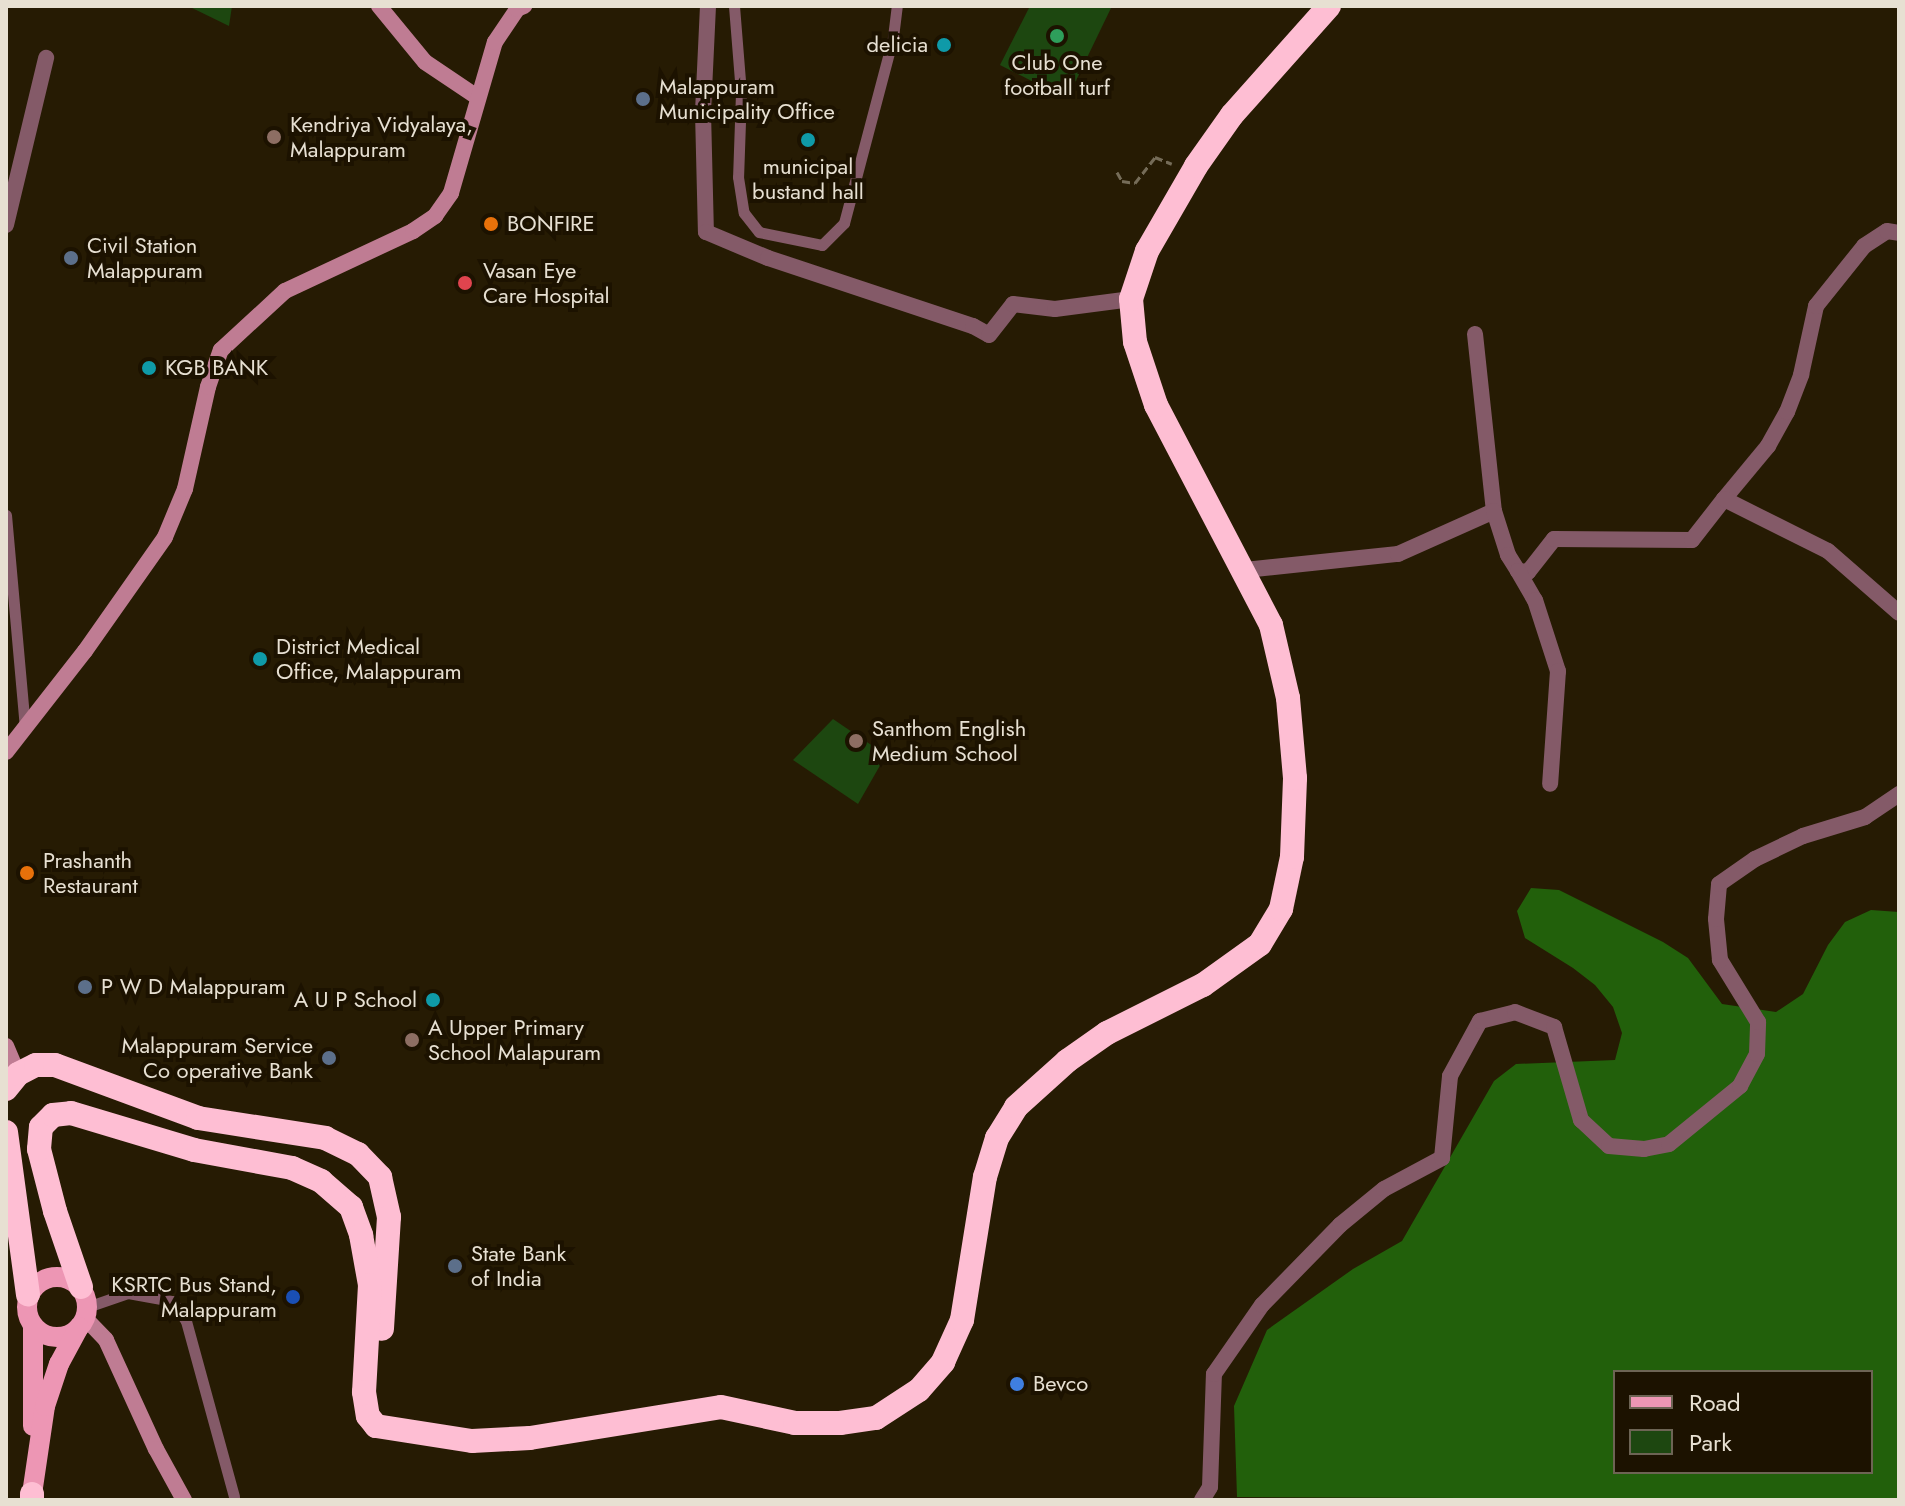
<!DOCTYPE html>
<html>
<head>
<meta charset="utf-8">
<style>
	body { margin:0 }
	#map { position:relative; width:1905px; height:1506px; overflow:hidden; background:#261b03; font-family:Jost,sans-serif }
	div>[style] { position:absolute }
	.green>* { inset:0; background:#1d4710 }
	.forest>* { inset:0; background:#22600b }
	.path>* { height:3px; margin-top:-1.5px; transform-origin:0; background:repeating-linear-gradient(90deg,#756c58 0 8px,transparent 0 12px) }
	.lane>* { height:11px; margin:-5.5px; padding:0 5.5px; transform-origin:5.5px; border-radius:5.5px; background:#845a68 }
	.street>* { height:16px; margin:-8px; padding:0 8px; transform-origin:8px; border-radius:8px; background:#845a68 }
	.secondary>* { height:16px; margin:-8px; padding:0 8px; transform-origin:8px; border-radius:8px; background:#bf7c93 }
	.primary>* { height:20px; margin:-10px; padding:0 10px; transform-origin:10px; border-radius:10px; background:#ed96b4 }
	.primary>.ring { margin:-10px; padding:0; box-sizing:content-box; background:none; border:20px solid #ed96b4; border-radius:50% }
	.highway>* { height:24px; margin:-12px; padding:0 12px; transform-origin:12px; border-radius:12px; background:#febed3 }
	.dots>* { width:22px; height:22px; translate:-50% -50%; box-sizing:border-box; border:4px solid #1c1200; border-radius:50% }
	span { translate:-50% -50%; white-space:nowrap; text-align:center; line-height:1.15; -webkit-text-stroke:8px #1c1200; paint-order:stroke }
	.poi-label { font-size:22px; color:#e7e0d2 }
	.right { translate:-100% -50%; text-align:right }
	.left { translate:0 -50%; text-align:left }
	.frame { position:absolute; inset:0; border:8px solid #e7e0d2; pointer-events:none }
	.legend { position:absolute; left:1613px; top:1370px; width:260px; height:104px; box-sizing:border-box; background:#1c1200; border:2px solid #6d6454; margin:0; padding:10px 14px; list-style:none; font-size:24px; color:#e7e0d2 }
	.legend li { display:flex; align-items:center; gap:16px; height:40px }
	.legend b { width:40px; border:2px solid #6d6454 }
</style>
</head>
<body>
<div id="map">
	<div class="green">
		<i style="clip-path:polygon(188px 6px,232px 6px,229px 26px)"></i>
		<i style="clip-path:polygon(1030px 6px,1112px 6px,1067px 99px,1000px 65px)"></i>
		<i style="clip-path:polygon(833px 719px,886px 755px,858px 804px,793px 760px)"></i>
	</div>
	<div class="forest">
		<i style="clip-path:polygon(evenodd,1531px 888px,1559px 890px,1663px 942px,1688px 958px,1722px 1004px,1776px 1012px,1803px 994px,1828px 945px,1845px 922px,1871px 910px,1899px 912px,1899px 1500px,1237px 1497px,1234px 1406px,1267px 1330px,1353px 1269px,1402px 1241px,1494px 1081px,1516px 1064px,1615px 1060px,1622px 1033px,1613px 1007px,1595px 985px,1573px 968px,1525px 938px,1517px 911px,1531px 888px,1615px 1372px,1871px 1372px,1871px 1472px,1615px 1472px,1615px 1372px)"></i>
	</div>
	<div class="path">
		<i style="left:1117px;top:172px;width:10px;rotate:61deg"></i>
		<i style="left:1122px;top:181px;width:13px;rotate:9deg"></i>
		<i style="left:1135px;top:183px;width:33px;rotate:-52deg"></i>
		<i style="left:1155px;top:157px;width:18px;rotate:22deg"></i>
	</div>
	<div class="lane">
		<i style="left:734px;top:6px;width:87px;rotate:85.4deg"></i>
		<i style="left:741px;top:93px;width:84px;rotate:92deg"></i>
		<i style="left:738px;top:177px;width:36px;rotate:81deg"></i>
		<i style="left:744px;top:213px;width:24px;rotate:52deg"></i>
		<i style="left:759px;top:232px;width:64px;rotate:11.7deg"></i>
		<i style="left:822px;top:245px;width:31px;rotate:-45deg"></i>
		<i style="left:844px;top:223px;width:192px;rotate:-75.2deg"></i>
		<i style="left:893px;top:37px;width:31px;rotate:-83deg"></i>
		<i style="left:6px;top:515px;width:214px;rotate:84.9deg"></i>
		<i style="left:87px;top:1307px;width:43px;rotate:-18.9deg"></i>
		<i style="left:128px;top:1293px;width:45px;rotate:10.3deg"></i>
		<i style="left:172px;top:1301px;width:24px;rotate:55deg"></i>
		<i style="left:186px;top:1321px;width:182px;rotate:74.7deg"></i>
	</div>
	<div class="street">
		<i style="left:708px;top:6px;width:106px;rotate:92.7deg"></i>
		<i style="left:703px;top:112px;width:120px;rotate:88.6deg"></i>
		<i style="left:706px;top:232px;width:67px;rotate:22.8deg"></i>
		<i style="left:768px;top:258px;width:216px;rotate:18.4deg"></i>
		<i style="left:973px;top:326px;width:18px;rotate:29deg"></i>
		<i style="left:989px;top:335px;width:39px;rotate:-52deg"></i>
		<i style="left:1013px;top:304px;width:42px;rotate:6.8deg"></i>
		<i style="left:1055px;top:309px;width:77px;rotate:-7.5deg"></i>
		<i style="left:6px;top:225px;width:172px;rotate:-76.5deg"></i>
		<i style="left:1475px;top:334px;width:178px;rotate:83.9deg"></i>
		<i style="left:1724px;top:499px;width:69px;rotate:-50.3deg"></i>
		<i style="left:1768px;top:446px;width:39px;rotate:-61deg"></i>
		<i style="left:1787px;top:412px;width:40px;rotate:-69deg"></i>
		<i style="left:1801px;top:375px;width:71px;rotate:-77.7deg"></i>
		<i style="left:1816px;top:306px;width:77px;rotate:-51.3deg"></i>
		<i style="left:1864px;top:246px;width:27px;rotate:-33deg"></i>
		<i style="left:1887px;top:231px;width:12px;rotate:9deg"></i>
		<i style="left:1245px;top:570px;width:154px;rotate:-6deg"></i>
		<i style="left:1398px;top:554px;width:105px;rotate:-24.1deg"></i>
		<i style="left:1494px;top:511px;width:46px;rotate:72.3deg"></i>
		<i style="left:1508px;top:555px;width:19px;rotate:58deg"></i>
		<i style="left:1518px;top:571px;width:10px;rotate:6deg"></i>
		<i style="left:1528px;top:572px;width:42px;rotate:-51.8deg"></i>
		<i style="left:1554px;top:539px;width:138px;rotate:0.4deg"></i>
		<i style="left:1692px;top:540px;width:52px;rotate:-52deg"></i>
		<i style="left:1724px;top:499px;width:116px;rotate:26.6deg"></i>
		<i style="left:1828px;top:551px;width:94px;rotate:41.1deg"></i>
		<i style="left:1518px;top:571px;width:34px;rotate:60deg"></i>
		<i style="left:1535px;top:600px;width:75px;rotate:72.1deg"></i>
		<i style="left:1558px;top:671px;width:113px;rotate:94deg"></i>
		<i style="left:1202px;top:1500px;width:15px;rotate:-58deg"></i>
		<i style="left:1210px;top:1487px;width:113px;rotate:-88deg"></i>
		<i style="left:1214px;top:1374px;width:84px;rotate:-55.2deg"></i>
		<i style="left:1262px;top:1305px;width:112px;rotate:-45.7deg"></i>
		<i style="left:1340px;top:1225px;width:57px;rotate:-39.3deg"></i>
		<i style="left:1384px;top:1189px;width:66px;rotate:-28.1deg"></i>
		<i style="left:1442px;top:1158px;width:82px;rotate:-84.4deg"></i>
		<i style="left:1450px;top:1076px;width:63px;rotate:-61.4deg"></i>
		<i style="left:1480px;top:1021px;width:36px;rotate:-14deg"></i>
		<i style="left:1515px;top:1012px;width:42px;rotate:21deg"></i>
		<i style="left:1554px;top:1027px;width:97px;rotate:73.8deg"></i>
		<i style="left:1581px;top:1120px;width:38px;rotate:43deg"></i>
		<i style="left:1609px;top:1146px;width:35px;rotate:5deg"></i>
		<i style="left:1644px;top:1149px;width:25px;rotate:-11deg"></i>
		<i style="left:1669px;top:1144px;width:92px;rotate:-39.2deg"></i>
		<i style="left:1740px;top:1086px;width:36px;rotate:-62deg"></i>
		<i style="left:1757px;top:1054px;width:32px;rotate:-88deg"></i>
		<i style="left:1758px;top:1022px;width:73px;rotate:-121.5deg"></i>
		<i style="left:1720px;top:960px;width:41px;rotate:-95.6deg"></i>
		<i style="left:1716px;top:919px;width:35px;rotate:-85deg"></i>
		<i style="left:1719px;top:884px;width:44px;rotate:-34.8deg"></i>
		<i style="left:1755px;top:859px;width:53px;rotate:-25.6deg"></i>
		<i style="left:1803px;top:836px;width:65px;rotate:-17deg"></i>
		<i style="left:1865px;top:817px;width:41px;rotate:-34.1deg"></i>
	</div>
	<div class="secondary">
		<i style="left:379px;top:6px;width:72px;rotate:50.6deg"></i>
		<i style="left:425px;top:62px;width:63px;rotate:33.9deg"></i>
		<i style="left:6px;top:752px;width:128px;rotate:-52deg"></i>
		<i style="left:85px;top:651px;width:139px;rotate:-54.9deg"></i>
		<i style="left:165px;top:537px;width:52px;rotate:-67.4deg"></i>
		<i style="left:185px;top:489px;width:105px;rotate:-77.3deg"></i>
		<i style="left:208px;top:387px;width:39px;rotate:-71deg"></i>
		<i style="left:221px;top:350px;width:87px;rotate:-42.7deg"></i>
		<i style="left:285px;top:291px;width:141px;rotate:-25.1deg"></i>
		<i style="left:413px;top:231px;width:27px;rotate:-34deg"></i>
		<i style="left:435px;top:216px;width:28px;rotate:-55deg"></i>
		<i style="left:451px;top:193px;width:157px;rotate:-73.8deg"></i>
		<i style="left:495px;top:42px;width:40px;rotate:-56deg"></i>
		<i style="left:517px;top:9px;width:8px;rotate:-23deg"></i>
		<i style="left:6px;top:1046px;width:30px;rotate:67deg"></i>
		<i style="left:85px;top:1318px;width:30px;rotate:46deg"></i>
		<i style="left:106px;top:1340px;width:120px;rotate:65.4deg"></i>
		<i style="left:156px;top:1449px;width:58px;rotate:61.2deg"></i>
	</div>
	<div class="primary">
		<i class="ring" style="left:27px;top:1277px;width:40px;height:40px"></i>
		<i style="left:33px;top:1426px;width:100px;rotate:-90deg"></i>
		<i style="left:32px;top:1494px;width:89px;rotate:-81.6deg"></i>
		<i style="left:45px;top:1406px;width:44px;rotate:-71.6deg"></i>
		<i style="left:59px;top:1364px;width:42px;rotate:-61.6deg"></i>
	</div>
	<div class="highway">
		<i style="left:6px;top:1089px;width:19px;rotate:-51deg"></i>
		<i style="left:18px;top:1074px;width:20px;rotate:-27deg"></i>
		<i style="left:36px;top:1065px;width:19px"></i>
		<i style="left:55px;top:1065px;width:153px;rotate:20.3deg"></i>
		<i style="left:198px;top:1118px;width:129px;rotate:8.9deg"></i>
		<i style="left:325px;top:1138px;width:37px;rotate:26deg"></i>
		<i style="left:358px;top:1154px;width:32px;rotate:46deg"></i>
		<i style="left:380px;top:1177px;width:41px;rotate:77.3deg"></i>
		<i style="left:389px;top:1217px;width:112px;rotate:93.6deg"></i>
		<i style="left:6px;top:1132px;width:164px;rotate:82.3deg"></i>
		<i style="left:81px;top:1287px;width:80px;rotate:-108.9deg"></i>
		<i style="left:55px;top:1211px;width:64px;rotate:-104.5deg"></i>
		<i style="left:39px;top:1149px;width:22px;rotate:-85deg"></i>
		<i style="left:41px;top:1127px;width:17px;rotate:-45deg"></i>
		<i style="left:53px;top:1115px;width:18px;rotate:-6deg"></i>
		<i style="left:71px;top:1113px;width:128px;rotate:16.7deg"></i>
		<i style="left:194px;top:1150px;width:100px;rotate:10.4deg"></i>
		<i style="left:292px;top:1168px;width:32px;rotate:24deg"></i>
		<i style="left:321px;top:1181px;width:40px;rotate:41deg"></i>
		<i style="left:351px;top:1207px;width:30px;rotate:70deg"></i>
		<i style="left:361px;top:1235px;width:51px;rotate:79.8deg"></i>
		<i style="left:370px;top:1285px;width:107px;rotate:93.2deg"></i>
		<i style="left:364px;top:1392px;width:24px;rotate:81deg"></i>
		<i style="left:368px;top:1416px;width:13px;rotate:51deg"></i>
		<i style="left:376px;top:1426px;width:97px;rotate:8.9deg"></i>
		<i style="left:472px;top:1441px;width:58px;rotate:-3deg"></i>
		<i style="left:530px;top:1438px;width:193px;rotate:-9.2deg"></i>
		<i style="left:721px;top:1407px;width:76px;rotate:12.2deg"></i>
		<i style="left:795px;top:1423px;width:45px"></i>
		<i style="left:840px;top:1423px;width:36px;rotate:-8deg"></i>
		<i style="left:876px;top:1418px;width:51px;rotate:-33.1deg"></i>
		<i style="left:919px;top:1390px;width:37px;rotate:-49deg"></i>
		<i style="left:943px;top:1362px;width:46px;rotate:-65.7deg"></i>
		<i style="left:962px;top:1320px;width:145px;rotate:-80.9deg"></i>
		<i style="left:985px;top:1177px;width:41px;rotate:-72.9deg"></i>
		<i style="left:997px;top:1138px;width:36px;rotate:-58deg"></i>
		<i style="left:1016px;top:1107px;width:69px;rotate:-42deg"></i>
		<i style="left:1067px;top:1061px;width:49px;rotate:-35deg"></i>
		<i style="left:1107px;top:1033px;width:107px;rotate:-26.6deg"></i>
		<i style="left:1203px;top:985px;width:70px;rotate:-35.7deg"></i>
		<i style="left:1260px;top:944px;width:41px;rotate:-59deg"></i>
		<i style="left:1281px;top:909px;width:53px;rotate:-78.1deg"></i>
		<i style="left:1292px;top:857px;width:79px;rotate:-87.8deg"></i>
		<i style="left:1295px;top:778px;width:80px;rotate:-95deg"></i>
		<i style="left:1288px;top:698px;width:75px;rotate:-103.1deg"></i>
		<i style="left:1271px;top:625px;width:248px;rotate:-117.6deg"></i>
		<i style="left:1156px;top:405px;width:66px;rotate:-108.4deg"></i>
		<i style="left:1135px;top:342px;width:43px;rotate:-95.3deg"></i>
		<i style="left:1131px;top:299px;width:51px;rotate:-71.6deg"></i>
		<i style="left:1147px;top:251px;width:98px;rotate:-60deg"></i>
		<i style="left:1196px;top:166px;width:62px;rotate:-54.8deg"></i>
		<i style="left:1232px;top:115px;width:146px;rotate:-48.3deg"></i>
		<i style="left:32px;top:1500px;width:6px;rotate:-90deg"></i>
	</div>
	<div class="dots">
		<i style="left:1057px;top:36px;background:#2e9e5b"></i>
		<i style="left:944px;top:45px;background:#0f9aa8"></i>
		<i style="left:643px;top:99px;background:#5c6f8a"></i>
		<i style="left:274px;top:137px;background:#8d6e63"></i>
		<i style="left:808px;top:140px;background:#0f9aa8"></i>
		<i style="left:491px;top:224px;background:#e8710a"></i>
		<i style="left:71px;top:258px;background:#5c6f8a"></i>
		<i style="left:465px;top:283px;background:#e0444e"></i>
		<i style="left:149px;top:368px;background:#0f9aa8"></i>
		<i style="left:260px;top:659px;background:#0f9aa8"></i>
		<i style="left:856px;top:741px;background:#8d6e63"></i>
		<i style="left:27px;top:873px;background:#e8710a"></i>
		<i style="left:85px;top:987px;background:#5c6f8a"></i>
		<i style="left:433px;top:1000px;background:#0f9aa8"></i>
		<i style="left:412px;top:1040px;background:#8d6e63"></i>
		<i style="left:329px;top:1058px;background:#5c6f8a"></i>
		<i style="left:455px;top:1266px;background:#5c6f8a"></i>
		<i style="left:293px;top:1297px;background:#1a4fb4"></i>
		<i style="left:1017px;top:1384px;background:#3f7fe0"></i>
	</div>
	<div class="poi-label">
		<span class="right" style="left:928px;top:45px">delicia</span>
		<span style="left:1057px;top:75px">Club One<br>football turf</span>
		<span class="left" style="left:659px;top:99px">Malappuram<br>Municipality Office</span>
		<span class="left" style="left:290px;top:137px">Kendriya Vidyalaya,<br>Malappuram</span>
		<span style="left:808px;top:179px">municipal<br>bustand hall</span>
		<span class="left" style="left:507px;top:224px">BONFIRE</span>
		<span class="left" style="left:87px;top:258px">Civil Station<br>Malappuram</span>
		<span class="left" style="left:483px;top:283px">Vasan Eye<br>Care Hospital</span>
		<span class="left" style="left:165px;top:368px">KGB BANK</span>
		<span class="left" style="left:276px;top:659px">District Medical<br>Office, Malappuram</span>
		<span class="left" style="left:872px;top:741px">Santhom English<br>Medium School</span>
		<span class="left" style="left:43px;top:873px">Prashanth<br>Restaurant</span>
		<span class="left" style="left:101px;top:987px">P W D Malappuram</span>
		<span class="right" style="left:417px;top:1000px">A U P School</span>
		<span class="left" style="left:428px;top:1040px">A Upper Primary<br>School Malapuram</span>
		<span class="right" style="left:313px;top:1058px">Malappuram Service<br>Co operative Bank</span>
		<span class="left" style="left:471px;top:1266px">State Bank<br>of India</span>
		<span class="right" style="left:277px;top:1297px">KSRTC Bus Stand,<br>Malappuram</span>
		<span class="left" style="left:1033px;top:1384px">Bevco</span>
	</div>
	<div class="frame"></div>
	<ul class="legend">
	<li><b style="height:10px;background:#ed96b4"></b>Road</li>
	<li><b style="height:22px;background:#1d4710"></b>Park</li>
	</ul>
</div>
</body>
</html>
